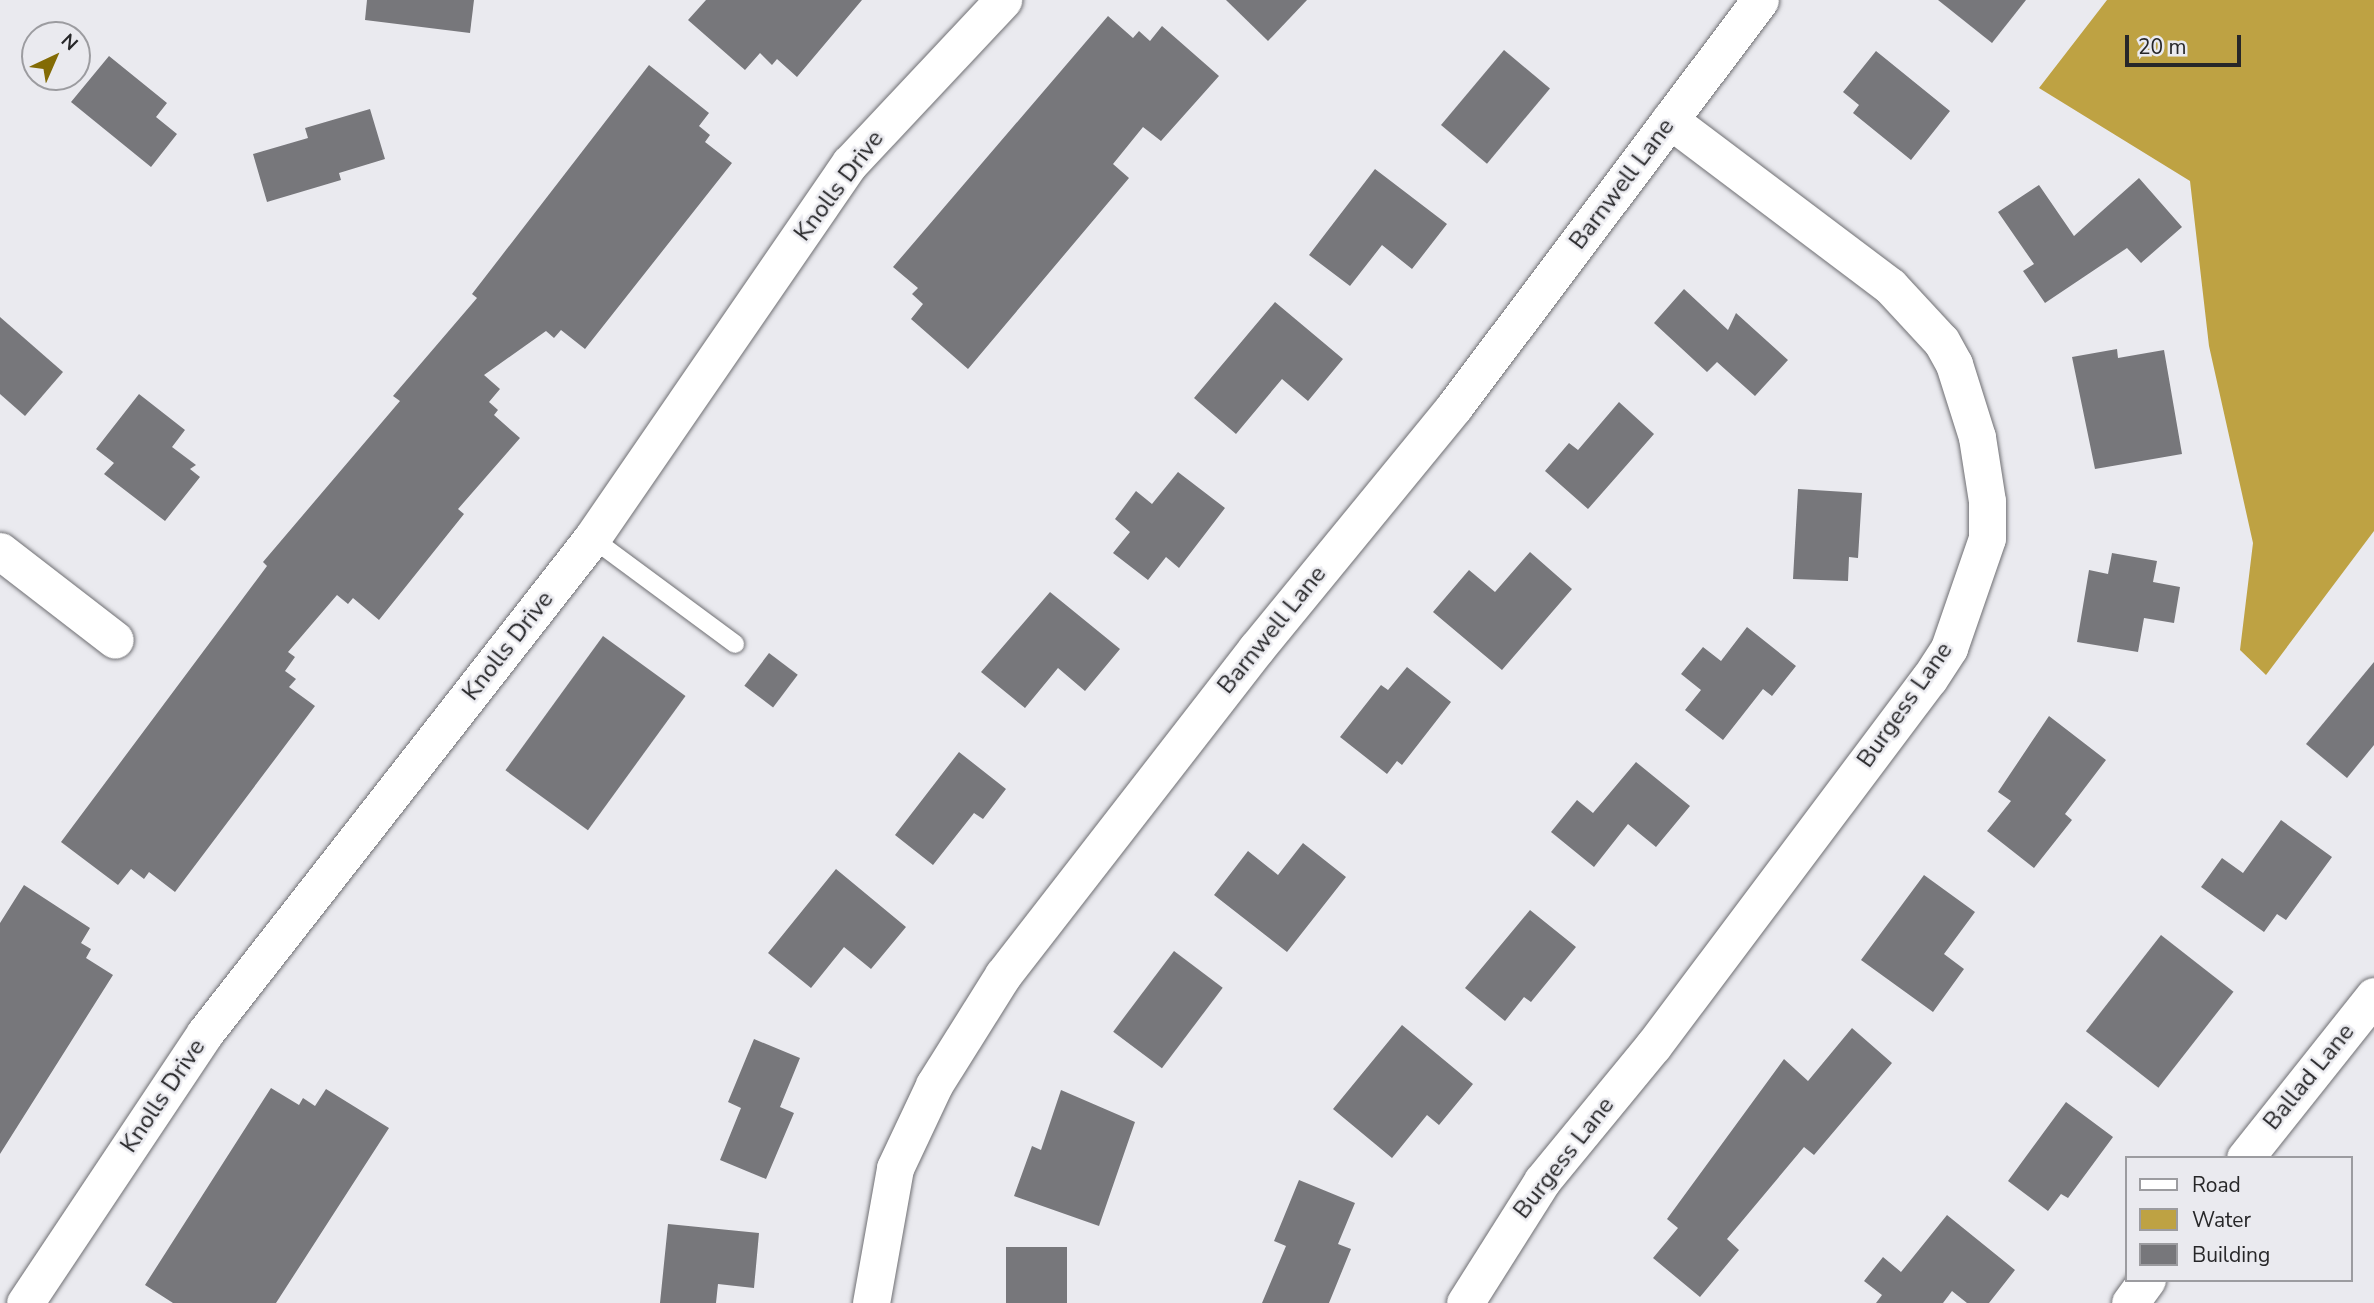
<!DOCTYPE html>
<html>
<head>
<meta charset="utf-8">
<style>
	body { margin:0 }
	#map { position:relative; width:2374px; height:1303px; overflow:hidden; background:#eaeaef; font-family:"Nunito Sans",sans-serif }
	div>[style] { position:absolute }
	.water>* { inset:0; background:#bea243 }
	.building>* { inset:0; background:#77777b; transform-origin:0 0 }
	.roads { filter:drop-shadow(0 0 2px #6f6f73) drop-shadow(0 0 2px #6f6f73) }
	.lane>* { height:18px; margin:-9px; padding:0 9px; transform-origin:9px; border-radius:9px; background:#fff }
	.street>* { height:37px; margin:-18.5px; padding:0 18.5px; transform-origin:18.5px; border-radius:18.5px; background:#fff }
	span { translate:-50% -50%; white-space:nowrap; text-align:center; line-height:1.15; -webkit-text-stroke:5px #eaeaef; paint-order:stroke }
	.street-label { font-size:24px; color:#272729 }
	.legend { position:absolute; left:2125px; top:1156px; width:228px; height:126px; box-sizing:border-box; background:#eaeaef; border:2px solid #9c9ca0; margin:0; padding:9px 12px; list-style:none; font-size:21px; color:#272729 }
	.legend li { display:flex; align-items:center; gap:14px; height:35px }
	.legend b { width:35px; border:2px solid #9c9ca0 }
	.north { position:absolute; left:21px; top:21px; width:70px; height:70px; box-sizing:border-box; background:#eaeaef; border:2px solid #9c9ca0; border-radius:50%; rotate:44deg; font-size:19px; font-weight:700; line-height:28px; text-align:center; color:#272729 }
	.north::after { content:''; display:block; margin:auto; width:24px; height:32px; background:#836b05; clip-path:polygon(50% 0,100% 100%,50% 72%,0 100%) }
	.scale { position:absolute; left:2125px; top:35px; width:116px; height:32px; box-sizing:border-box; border:4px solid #272729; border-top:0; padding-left:9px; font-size:21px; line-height:24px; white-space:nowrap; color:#272729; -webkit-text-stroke:5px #eaeaef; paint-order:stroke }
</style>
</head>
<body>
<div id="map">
	<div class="water">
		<i style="clip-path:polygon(2107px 0,2374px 0,2374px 531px,2266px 675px,2240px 650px,2253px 543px,2209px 346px,2190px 181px,2039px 88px)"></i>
	</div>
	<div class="building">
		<i style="clip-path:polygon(367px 0,474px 0,470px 33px,365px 20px)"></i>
		<i style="clip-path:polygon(706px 0,862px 0,797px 77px,777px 59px,772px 65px,760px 53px,745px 70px,688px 20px)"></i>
		<i style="clip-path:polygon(1226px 0,1307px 0,1268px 41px)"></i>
		<i style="clip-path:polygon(1938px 0,2026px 0,1992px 43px)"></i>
		<i style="clip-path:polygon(1108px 16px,1133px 38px,1139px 31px,1150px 41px,1162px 26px,1219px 76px,1161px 141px,1143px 127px,1113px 164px,1129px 178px,968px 369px,911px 319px,923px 304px,912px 294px,918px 288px,893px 267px)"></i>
		<i style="left:1504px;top:50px;width:60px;height:98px;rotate:40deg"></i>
		<i style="clip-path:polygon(1876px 51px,1950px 111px,1911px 160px,1853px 113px,1859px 105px,1843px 92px)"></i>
		<i style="clip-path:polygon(109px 56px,167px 103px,156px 117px,177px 134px,151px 167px,71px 102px)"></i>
		<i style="clip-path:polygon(649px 65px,709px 113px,699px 126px,710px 135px,705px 142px,732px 163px,585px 349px,561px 330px,554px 338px,546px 331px,484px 375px,500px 389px,489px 402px,498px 410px,494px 415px,520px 438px,458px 509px,464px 514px,379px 620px,353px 598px,348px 604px,337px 595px,288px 652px,295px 657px,285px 671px,296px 679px,289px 687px,315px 706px,175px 892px,149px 872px,144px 879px,131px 869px,118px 885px,61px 842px,267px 566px,263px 562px,400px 401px,393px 396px,477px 298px,472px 294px)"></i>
		<i style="clip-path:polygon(370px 109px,385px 159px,339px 173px,341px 180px,267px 202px,253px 154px,308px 138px,305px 128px)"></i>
		<i style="clip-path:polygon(1375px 169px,1447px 224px,1412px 269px,1382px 245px,1350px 286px,1309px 255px)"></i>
		<i style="clip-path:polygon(2139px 178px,2182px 227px,2141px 263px,2127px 248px,2045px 303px,2023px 271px,2034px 264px,1998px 212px,2039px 185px,2074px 236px)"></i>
		<i style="clip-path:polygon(1684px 289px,1728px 330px,1736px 313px,1788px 360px,1755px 396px,1717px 362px,1707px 372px,1654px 323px)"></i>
		<i style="clip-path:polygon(1275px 302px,1343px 359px,1308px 401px,1282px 379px,1236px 434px,1194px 398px)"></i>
		<i style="clip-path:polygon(0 317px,63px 372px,25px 416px,0 394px)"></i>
		<i style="clip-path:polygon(2117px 349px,2118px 358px,2164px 350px,2182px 454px,2095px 469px,2072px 357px)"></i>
		<i style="clip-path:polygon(139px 394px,185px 430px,172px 447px,196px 465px,190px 469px,200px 477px,165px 521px,104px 474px,114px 463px,96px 449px)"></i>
		<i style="clip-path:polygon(1619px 402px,1654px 434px,1588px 509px,1545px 471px,1569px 443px,1578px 450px)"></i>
		<i style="clip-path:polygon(1178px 472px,1225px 508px,1179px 568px,1166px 557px,1148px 580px,1113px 553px,1130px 532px,1115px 519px,1136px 491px,1152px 504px)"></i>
		<i style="clip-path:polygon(1798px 489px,1862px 493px,1858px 558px,1849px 557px,1848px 581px,1793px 579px)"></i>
		<i style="clip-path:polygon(1530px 552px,1572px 589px,1502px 670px,1433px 612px,1469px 570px,1495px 592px)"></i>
		<i style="clip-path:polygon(2112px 553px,2157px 561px,2153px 582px,2180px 587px,2174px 623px,2144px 618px,2138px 652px,2077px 642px,2089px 570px,2108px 574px)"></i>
		<i style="clip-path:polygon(1050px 592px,1120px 649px,1085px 691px,1058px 668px,1025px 708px,981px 672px)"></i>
		<i style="clip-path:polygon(1747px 627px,1796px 666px,1772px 696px,1763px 689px,1723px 740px,1685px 710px,1701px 690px,1681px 674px,1703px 647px,1721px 661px)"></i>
		<i style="left:603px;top:636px;width:102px;height:166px;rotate:36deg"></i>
		<i style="left:769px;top:653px;width:36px;height:41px;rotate:37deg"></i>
		<i style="clip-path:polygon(2374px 662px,2374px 745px,2347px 778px,2306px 744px)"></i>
		<i style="clip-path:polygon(1407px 667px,1451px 702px,1402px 765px,1397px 761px,1387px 774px,1340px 737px,1381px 685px,1388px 690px)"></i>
		<i style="clip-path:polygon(2049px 716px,2106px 760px,2065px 814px,2072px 820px,2034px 868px,1987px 831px,2011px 801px,1998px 792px)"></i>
		<i style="clip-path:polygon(959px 752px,1006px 789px,983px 819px,974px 813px,933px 865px,895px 835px)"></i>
		<i style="clip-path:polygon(1636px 762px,1690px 806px,1656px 847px,1628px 824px,1594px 867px,1551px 832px,1577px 800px,1593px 813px)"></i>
		<i style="clip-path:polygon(2281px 820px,2332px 857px,2286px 920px,2277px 914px,2264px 932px,2201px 887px,2222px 858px,2243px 873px)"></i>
		<i style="clip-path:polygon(1303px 843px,1346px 877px,1287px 952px,1214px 895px,1248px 851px,1278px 875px)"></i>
		<i style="clip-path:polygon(836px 869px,906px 927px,871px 969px,844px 947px,811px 988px,768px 953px)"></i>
		<i style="clip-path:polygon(1924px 875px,1975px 912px,1944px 954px,1964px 969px,1933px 1012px,1861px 960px)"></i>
		<i style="clip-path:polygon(24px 885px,90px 928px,81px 943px,91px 949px,86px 958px,113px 975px,0 1154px,0 923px)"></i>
		<i style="clip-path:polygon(1530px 910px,1576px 947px,1531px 1002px,1524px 997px,1505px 1021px,1465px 988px)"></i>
		<i style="left:2161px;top:935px;width:92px;height:122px;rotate:38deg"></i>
		<i style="left:1174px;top:951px;width:61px;height:101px;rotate:37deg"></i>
		<i style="clip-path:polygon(1402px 1025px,1473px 1084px,1439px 1125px,1427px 1115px,1392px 1158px,1333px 1109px)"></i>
		<i style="clip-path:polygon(1852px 1028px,1892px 1063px,1814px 1155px,1804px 1147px,1727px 1239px,1739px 1250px,1700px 1297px,1653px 1258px,1678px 1228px,1667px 1219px,1784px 1059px,1808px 1081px)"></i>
		<i style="clip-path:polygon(754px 1039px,800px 1058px,780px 1107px,794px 1113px,766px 1179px,720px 1160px,741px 1108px,728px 1102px)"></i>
		<i style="clip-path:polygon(271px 1088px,299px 1105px,303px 1098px,315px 1106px,326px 1089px,389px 1128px,276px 1303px,173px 1303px,145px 1285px)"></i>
		<i style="clip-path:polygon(1061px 1090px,1135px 1122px,1099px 1226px,1014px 1196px,1032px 1146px,1041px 1150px)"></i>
		<i style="clip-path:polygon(2066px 1102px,2113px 1137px,2068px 1198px,2061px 1194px,2048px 1211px,2008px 1181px)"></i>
		<i style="clip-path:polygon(1299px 1180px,1355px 1203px,1338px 1244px,1351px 1249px,1329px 1303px,1262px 1303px,1286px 1246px,1274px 1241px)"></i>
		<i style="clip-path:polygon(1947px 1215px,2015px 1270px,1989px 1303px,1967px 1303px,1952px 1291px,1943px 1303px,1876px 1303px,1882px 1295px,1864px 1281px,1883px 1257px,1901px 1272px)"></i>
		<i style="clip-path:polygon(668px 1224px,759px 1233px,754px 1288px,718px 1284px,716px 1303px,660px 1303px)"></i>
		<i style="left:1006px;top:1247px;width:61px;height:56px"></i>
	</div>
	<div class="roads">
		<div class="lane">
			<i style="left:592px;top:538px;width:178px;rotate:36.5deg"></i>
		</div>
		<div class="street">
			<i style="left:0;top:551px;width:145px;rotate:37.7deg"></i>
			<i style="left:2245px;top:1158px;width:207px;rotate:-51.5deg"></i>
			<i style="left:25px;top:1303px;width:324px;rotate:-56.3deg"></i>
			<i style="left:205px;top:1033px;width:628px;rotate:-51.98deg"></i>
			<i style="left:592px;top:538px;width:455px;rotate:-55.5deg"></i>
			<i style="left:850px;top:163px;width:224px;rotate:-46.8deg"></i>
			<i style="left:871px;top:1303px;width:137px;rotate:-79.9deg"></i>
			<i style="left:895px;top:1168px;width:92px;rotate:-64.8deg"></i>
			<i style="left:934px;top:1085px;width:130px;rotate:-57.9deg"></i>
			<i style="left:1003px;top:975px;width:413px;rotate:-52.2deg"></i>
			<i style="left:1256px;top:649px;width:313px;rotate:-50.7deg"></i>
			<i style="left:1454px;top:407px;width:509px;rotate:-53.06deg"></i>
			<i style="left:1465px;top:1303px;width:144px;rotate:-57.7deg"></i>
			<i style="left:1542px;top:1181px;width:175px;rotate:-50.6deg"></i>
			<i style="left:1653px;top:1046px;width:459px;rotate:-53.1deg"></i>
			<i style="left:1929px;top:679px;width:37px;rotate:-57deg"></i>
			<i style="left:1949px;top:648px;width:116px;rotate:-70.9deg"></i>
			<i style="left:1987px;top:538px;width:37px;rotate:-90deg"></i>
			<i style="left:1987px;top:501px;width:65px;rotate:-98.9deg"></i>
			<i style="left:1977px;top:437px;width:77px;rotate:-107.5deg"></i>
			<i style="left:1954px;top:364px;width:26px;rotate:-119deg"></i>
			<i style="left:1941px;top:341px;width:75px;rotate:-132.8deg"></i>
			<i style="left:1890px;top:286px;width:276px;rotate:-143deg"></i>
			<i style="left:2130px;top:1303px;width:29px;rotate:-54deg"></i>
		</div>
	</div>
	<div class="street-label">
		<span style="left:1622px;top:184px;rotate:-53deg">Barnwell Lane</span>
		<span style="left:839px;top:186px;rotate:-53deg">Knolls Drive</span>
		<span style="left:1272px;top:630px;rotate:-51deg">Barnwell Lane</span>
		<span style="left:508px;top:646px;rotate:-52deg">Knolls Drive</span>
		<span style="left:1905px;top:705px;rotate:-55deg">Burgess Lane</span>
		<span style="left:2309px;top:1077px;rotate:-51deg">Ballad Lane</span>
		<span style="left:163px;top:1096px;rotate:-56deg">Knolls Drive</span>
		<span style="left:1564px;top:1158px;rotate:-52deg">Burgess Lane</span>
	</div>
	<ul class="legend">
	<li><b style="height:9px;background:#fff"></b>Road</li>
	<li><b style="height:19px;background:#bea243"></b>Water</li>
	<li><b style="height:19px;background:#77777b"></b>Building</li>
	</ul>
	<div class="north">N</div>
	<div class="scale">20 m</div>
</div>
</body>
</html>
